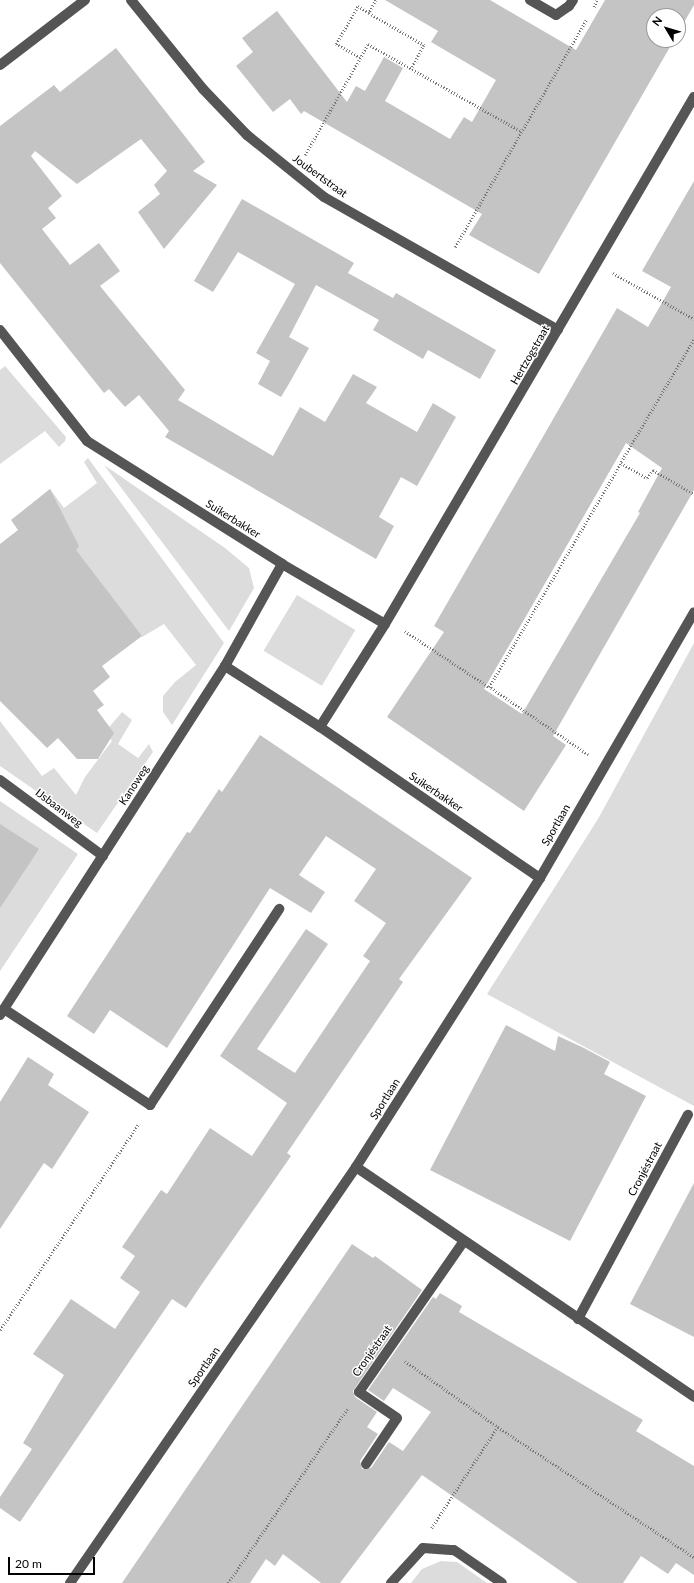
<!DOCTYPE html>
<html>
<head>
<meta charset="utf-8">
<style>
	body { margin:0 }
	#map { position:relative; width:694px; height:1583px; overflow:hidden; background:#fff; font-family:Lato,sans-serif }
	div>[style] { position:absolute }
	.green>* { inset:0; background:#dcdcdc; transform-origin:0 0 }
	.building>* { inset:0; background:#c4c4c4 }
	.path>* { height:2.5px; margin-top:-1.25px; transform-origin:0; background:repeating-linear-gradient(90deg,#777 0 1px,transparent 0 3px) }
	.minor>* { height:10px; margin:-5px; padding:0 5px; transform-origin:5px; border-radius:5px; background:#555 }
	span { translate:-50% -50%; white-space:nowrap; text-align:center; line-height:1.15; -webkit-text-stroke:3px #fff; paint-order:stroke }
	.street-label { font-size:11px; color:#000 }
	.north { position:absolute; left:646px; top:8px; width:40px; height:40px; box-sizing:border-box; background:#fff; border:1px solid #999; border-radius:50%; rotate:308deg; font-size:11px; font-weight:700; line-height:16px; text-align:center; color:#000 }
	.north::after { content:''; display:block; margin:auto; width:14px; height:18px; background:#000; clip-path:polygon(50% 0,100% 100%,50% 72%,0 100%) }
	.scale { position:absolute; left:8px; top:1557px; width:87px; height:18px; box-sizing:border-box; border:2px solid #000; border-top:0; padding-left:5px; font-size:12px; line-height:14px; white-space:nowrap; color:#000; -webkit-text-stroke:3px #fff; paint-order:stroke }
</style>
</head>
<body>
<div id="map">
	<div class="green">
		<i style="clip-path:polygon(5px 366px,66px 437px,65px 441px,59px 447px,45px 431px,0 464px,0 370px)"></i>
		<i style="clip-path:polygon(88px 458px,224px 643px,172px 725px,163px 712px,163px 696px,175px 682px,196px 665px,164px 624px,142px 637px,36px 501px,50px 489px,64px 508px,97px 483px,84px 462px)"></i>
		<i style="clip-path:polygon(104px 465px,225px 548px,249px 568px,254px 588px,229px 631px)"></i>
		<i style="left:297px;top:595px;width:68px;height:65px;rotate:31deg"></i>
		<i style="clip-path:polygon(694px 643px,694px 1106px,487px 994px,598px 819px)"></i>
		<i style="clip-path:polygon(122px 712px,132px 720px,118px 744px,138px 758px,149px 744px,153px 752px,97px 833px,0 766px,0 721px,42px 776px,54px 768px,76px 795px,85px 777px,112px 741px,105px 732px)"></i>
		<i style="clip-path:polygon(0 801px,78px 854px,0 971px)"></i>
		<i style="clip-path:polygon(441px 1561px,457px 1562px,487px 1583px,411px 1583px,422px 1569px)"></i>
	</div>
	<div class="building">
		<i style="clip-path:polygon(385px 0,490px 0,576px 50px,605px 0,694px 0,694px 5px,678px 33px,678px 16px,654px 16px,654px 40px,674px 40px,539px 274px,469px 235px,482px 214px,304px 111px,301px 114px,290px 99px,273px 112px,236px 66px,253px 52px,242px 38px,277px 11px,347px 102px,356px 86px,365px 91px,384px 57px,403px 68px,385px 101px,450px 139px,464px 117px,472px 122px,496px 80px,431px 42px,438px 31px)"></i>
		<i style="clip-path:polygon(116px 48px,205px 162px,193px 171px,217px 185px,164px 249px,138px 212px,160px 194px,154px 185px,167px 171px,141px 139px,77px 184px,35px 151px,31px 156px,62px 196px,48px 208px,56px 218px,42px 229px,70px 265px,99px 243px,120px 271px,100px 286px,185px 390px,178px 400px,273px 456px,300px 407px,325px 422px,353px 374px,377px 387px,366px 403px,417px 432px,433px 403px,456px 417px,417px 486px,401px 477px,379px 517px,394px 526px,376px 559px,165px 437px,169px 431px,139px 395px,125px 407px,109px 389px,104px 393px,0 263px,0 126px,54px 85px,60px 92px)"></i>
		<i style="clip-path:polygon(evenodd,694px 181px,694px 490px,553px 736px,566px 745px,524px 811px,387px 717px,444px 632px,434px 626px,617px 308px,648px 327px,671px 287px,642px 271px,694px 181px,626px 443px,662px 468px,638px 512px,640px 513px,522px 714px,484px 689px,626px 443px)"></i>
		<i style="clip-path:polygon(242px 199px,354px 263px,348px 273px,393px 298px,396px 293px,496px 350px,480px 379px,428px 350px,423px 359px,373px 330px,379px 320px,316px 285px,289px 337px,309px 348px,290px 382px,281px 397px,258px 384px,270px 361px,256px 353px,295px 284px,238px 252px,213px 292px,194px 281px)"></i>
		<i style="clip-path:polygon(50px 489px,79px 546px,76px 550px,142px 636px,102px 666px,110px 677px,93px 691px,104px 705px,97px 710px,114px 733px,98px 759px,77px 759px,58px 738px,47px 748px,0 701px,0 544px,18px 530px,11px 520px)"></i>
		<i style="clip-path:polygon(260px 735px,472px 878px,399px 979px,403px 982px,287px 1153px,291px 1156px,202px 1284px,186px 1308px,172px 1299px,20px 1522px,0 1508px,0 1497px,32px 1449px,23px 1443px,64px 1375px,33px 1354px,71px 1299px,115px 1329px,140px 1292px,120px 1278px,135px 1256px,122px 1247px,161px 1190px,167px 1194px,210px 1128px,252px 1156px,287px 1103px,220px 1056px,306px 929px,328px 944px,257px 1049px,295px 1073px,370px 961px,363px 956px,386px 923px,354px 901px,376px 869px,326px 836px,299px 875px,325px 892px,311px 913px,270px 888px,167px 1048px,110px 1010px,94px 1034px,67px 1016px,187px 832px,190px 833px,219px 789px,222px 792px)"></i>
		<i style="clip-path:polygon(0 824px,39px 849px,0 908px)"></i>
		<i style="clip-path:polygon(506px 1025px,555px 1051px,558px 1036px,584px 1048px,610px 1062px,604px 1074px,646px 1096px,570px 1241px,430px 1170px)"></i>
		<i style="clip-path:polygon(28px 1057px,54px 1074px,48px 1085px,89px 1112px,52px 1169px,44px 1163px,0 1229px,0 1102px)"></i>
		<i style="clip-path:polygon(694px 1183px,694px 1337px,630px 1304px)"></i>
		<i style="clip-path:polygon(352px 1244px,373px 1258px,375px 1256px,422px 1290px,353px 1391px,355px 1397px,377px 1412px,367px 1427px,378px 1434px,360px 1461px,362px 1469px,371px 1468px,389px 1442px,403px 1451px,431px 1412px,393px 1388px,384px 1401px,368px 1390px,433px 1297px,436px 1299px,440px 1293px,462px 1306px,459px 1312px,643px 1420px,636px 1431px,694px 1466px,694px 1575px,676px 1563px,668px 1574px,641px 1556px,623px 1583px,578px 1583px,422px 1475px,340px 1583px,321px 1583px,283px 1554px,275px 1566px,266px 1559px,250px 1583px,122px 1583px)"></i>
	</div>
	<div class="path">
		<i style="left:376px;top:0;width:15px;rotate:118deg"></i>
		<i style="left:369px;top:13px;width:64px;rotate:30.2deg"></i>
		<i style="left:424px;top:45px;width:27px;rotate:118deg"></i>
		<i style="left:594px;top:7px;width:8px;rotate:-67deg"></i>
		<i style="left:360px;top:58px;width:28px;rotate:-150deg"></i>
		<i style="left:336px;top:44px;width:44px;rotate:-59.9deg"></i>
		<i style="left:358px;top:6px;width:13px;rotate:32deg"></i>
		<i style="left:305px;top:155px;width:128px;rotate:-60.4deg"></i>
		<i style="left:368px;top:44px;width:177px;rotate:29.7deg"></i>
		<i style="left:455px;top:247px;width:262px;rotate:-60deg"></i>
		<i style="left:613px;top:273px;width:93px;rotate:29.6deg"></i>
		<i style="left:694px;top:340px;width:143px;rotate:120.7deg"></i>
		<i style="left:621px;top:463px;width:30px;rotate:30deg"></i>
		<i style="left:647px;top:478px;width:10px;rotate:-53deg"></i>
		<i style="left:653px;top:470px;width:48px;rotate:30.3deg"></i>
		<i style="left:405px;top:631px;width:101px;rotate:33.7deg"></i>
		<i style="left:588px;top:755px;width:120px;rotate:-145.5deg"></i>
		<i style="left:489px;top:687px;width:260px;rotate:-59.5deg"></i>
		<i style="left:0;top:1330px;width:249px;rotate:-56.1deg"></i>
		<i style="left:405px;top:1361px;width:114px;rotate:35.4deg"></i>
		<i style="left:498px;top:1427px;width:121px;rotate:123.2deg"></i>
		<i style="left:498px;top:1427px;width:235px;rotate:33.6deg"></i>
		<i style="left:228px;top:1583px;width:211px;rotate:-55.6deg"></i>
	</div>
	<div class="minor">
		<i style="left:131px;top:0;width:114px;rotate:51deg"></i>
		<i style="left:203px;top:89px;width:64px;rotate:46.3deg"></i>
		<i style="left:247px;top:135px;width:99px;rotate:38.8deg"></i>
		<i style="left:324px;top:197px;width:269px;rotate:29.6deg"></i>
		<i style="left:530px;top:0;width:30px;rotate:30deg"></i>
		<i style="left:556px;top:15px;width:16px;rotate:-35deg"></i>
		<i style="left:569px;top:6px;width:7px;rotate:-56deg"></i>
		<i style="left:0;top:65px;width:107px;rotate:-37.4deg"></i>
		<i style="left:0;top:330px;width:141px;rotate:51.9deg"></i>
		<i style="left:87px;top:441px;width:231px;rotate:32.2deg"></i>
		<i style="left:282px;top:564px;width:119px;rotate:30.2deg"></i>
		<i style="left:385px;top:624px;width:122px;rotate:122.3deg"></i>
		<i style="left:385px;top:624px;width:611px;rotate:-59.62deg"></i>
		<i style="left:225px;top:666px;width:113px;rotate:32.7deg"></i>
		<i style="left:320px;top:727px;width:267px;rotate:34.5deg"></i>
		<i style="left:0;top:780px;width:128px;rotate:36.4deg"></i>
		<i style="left:4px;top:1009px;width:175px;rotate:33.3deg"></i>
		<i style="left:150px;top:1105px;width:235px;rotate:-56.6deg"></i>
		<i style="left:0;top:1015px;width:415px;rotate:-57.2deg"></i>
		<i style="left:225px;top:666px;width:117px;rotate:-60.8deg"></i>
		<i style="left:356px;top:1167px;width:409px;rotate:34.2deg"></i>
		<i style="left:578px;top:1319px;width:232px;rotate:-61.7deg"></i>
		<i style="left:366px;top:1464px;width:55px;rotate:-56deg"></i>
		<i style="left:397px;top:1418px;width:46px;rotate:-145.6deg"></i>
		<i style="left:359px;top:1392px;width:184px;rotate:-55.2deg"></i>
		<i style="left:70px;top:1583px;width:505px;rotate:-55.49deg"></i>
		<i style="left:356px;top:1167px;width:343px;rotate:-57.5deg"></i>
		<i style="left:540px;top:878px;width:307px;rotate:-59.9deg"></i>
		<i style="left:391px;top:1583px;width:47px;rotate:-47.6deg"></i>
		<i style="left:423px;top:1548px;width:31px;rotate:4deg"></i>
		<i style="left:454px;top:1550px;width:58px;rotate:34.5deg"></i>
	</div>
	<div class="street-label">
		<span style="left:320px;top:176px;rotate:36deg">Joubertstraat</span>
		<span style="left:530px;top:355px;rotate:-60deg">Hertzogstraat</span>
		<span style="left:233px;top:519px;rotate:32deg">Suikerbakker</span>
		<span style="left:134px;top:785px;rotate:-57deg">Kanoweg</span>
		<span style="left:436px;top:792px;rotate:34deg">Suikerbakker</span>
		<span style="left:59px;top:808px;rotate:37deg">IJsbaanweg</span>
		<span style="left:556px;top:825px;rotate:-60deg">Sportlaan</span>
		<span style="left:385px;top:1099px;rotate:-58deg">Sportlaan</span>
		<span style="left:645px;top:1169px;rotate:-62deg">Cronjéstraat</span>
		<span style="left:372px;top:1351px;rotate:-55deg">Cronjéstraat</span>
		<span style="left:204px;top:1367px;rotate:-55deg">Sportlaan</span>
	</div>
	<div class="north">N</div>
	<div class="scale">20 m</div>
</div>
</body>
</html>
